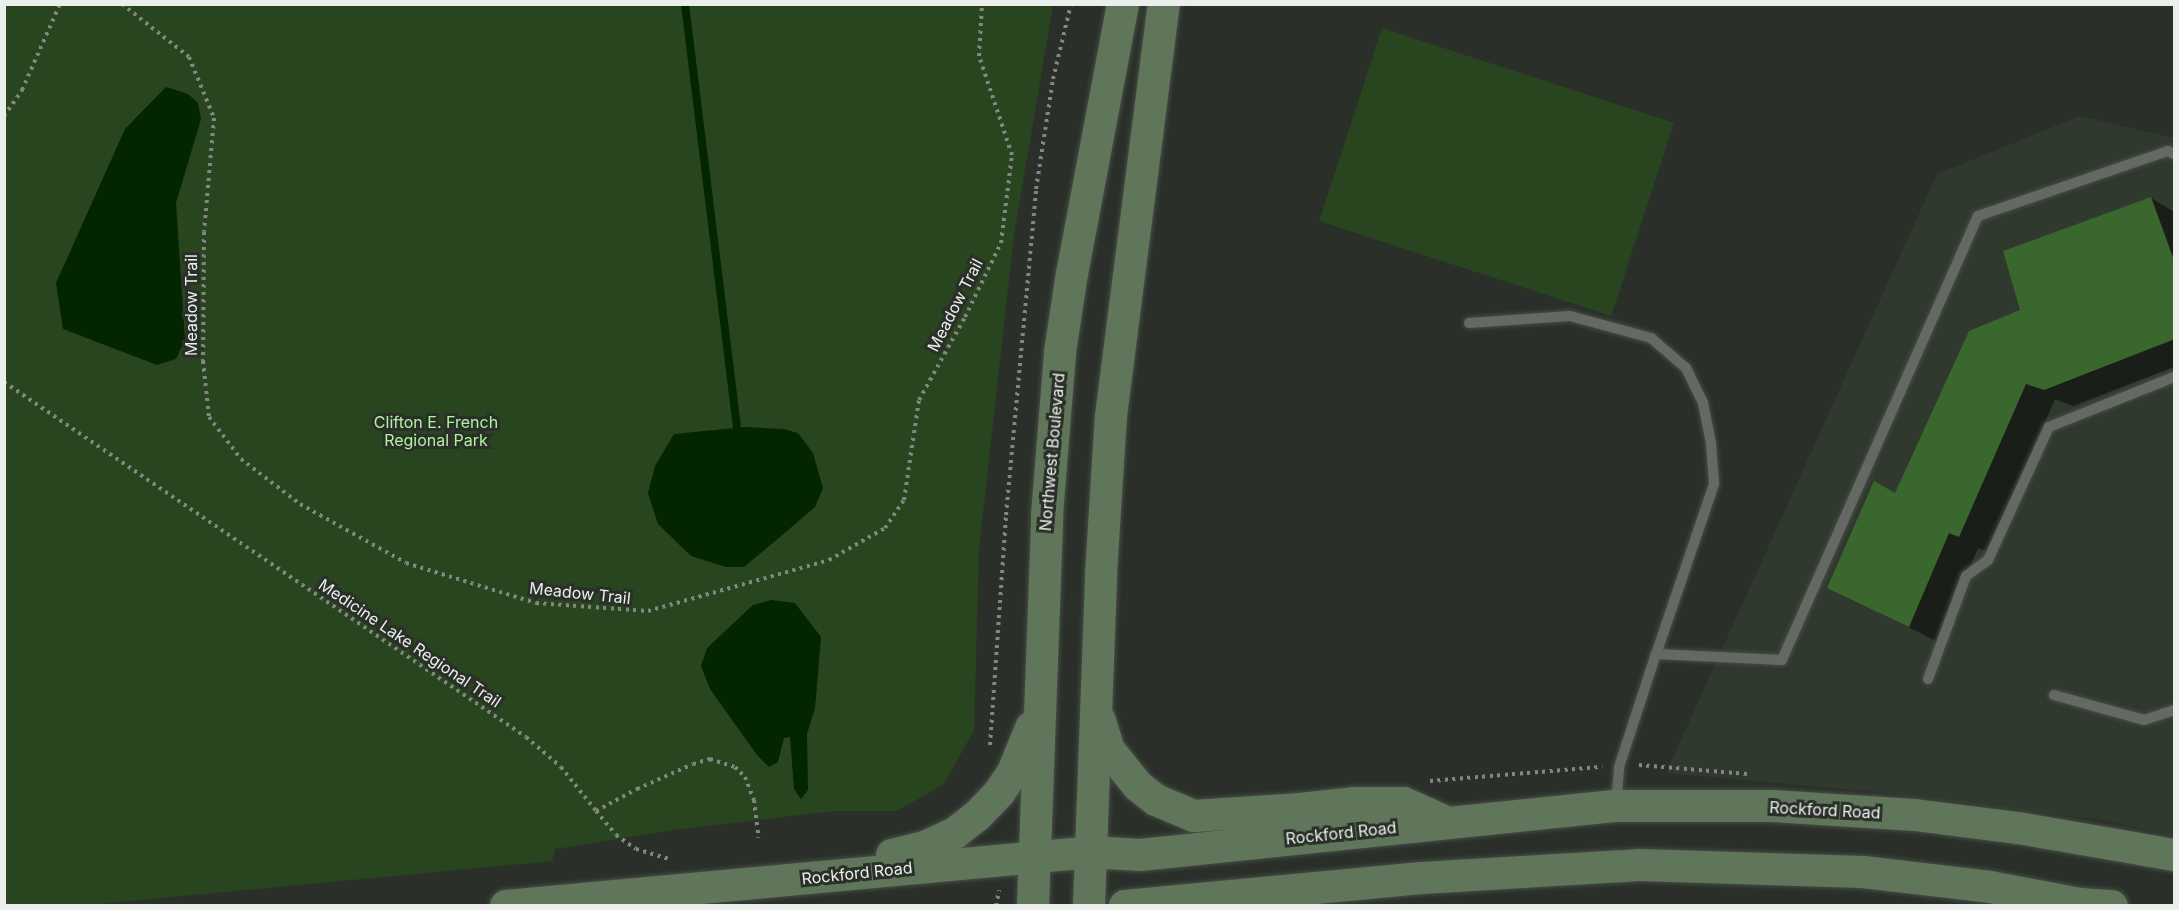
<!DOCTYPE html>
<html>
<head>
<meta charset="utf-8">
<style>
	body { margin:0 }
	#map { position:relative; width:2179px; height:910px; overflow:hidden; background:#2a3029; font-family:Inter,sans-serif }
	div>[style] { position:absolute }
	.built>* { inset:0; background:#2f392d }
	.green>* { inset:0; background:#28451f; transform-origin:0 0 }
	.water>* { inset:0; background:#032500 }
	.shadow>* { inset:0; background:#0007 }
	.stream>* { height:8px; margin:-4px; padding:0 4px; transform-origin:4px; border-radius:4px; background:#032500 }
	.building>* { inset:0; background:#3a672d }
	.path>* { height:4px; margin-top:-2px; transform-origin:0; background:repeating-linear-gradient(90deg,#828781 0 3px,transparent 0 7.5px) }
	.roads { filter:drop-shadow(0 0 2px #474c46) drop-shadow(0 0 2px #474c46) }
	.lane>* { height:10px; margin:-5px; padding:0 5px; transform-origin:5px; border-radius:5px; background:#646a63 }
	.secondary>* { height:32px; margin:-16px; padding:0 16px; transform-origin:16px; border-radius:16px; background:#60765b }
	span { translate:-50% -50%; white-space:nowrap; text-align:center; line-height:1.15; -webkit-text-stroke:6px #2a3029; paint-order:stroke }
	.street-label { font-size:16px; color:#ebefeb }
	.park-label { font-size:16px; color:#b0f29d }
	.frame { position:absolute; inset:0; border:6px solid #ebefeb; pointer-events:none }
</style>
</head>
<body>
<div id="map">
	<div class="built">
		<i style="clip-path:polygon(2080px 116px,2174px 138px,2174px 836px,2103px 820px,1878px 792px,1666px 773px,1937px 174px)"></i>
	</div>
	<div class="green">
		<i style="clip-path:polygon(5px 5px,1053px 5px,1014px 235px,979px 549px,974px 730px,944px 784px,897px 811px,834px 811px,674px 830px,555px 849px,552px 861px,88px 905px,5px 906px)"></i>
		<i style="left:1382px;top:28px;width:307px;height:203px;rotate:18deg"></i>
	</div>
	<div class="water">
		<i style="clip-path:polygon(166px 87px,188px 94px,198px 103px,201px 119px,176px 203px,185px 340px,176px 359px,157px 365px,63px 329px,56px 283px,125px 129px)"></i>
		<i style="clip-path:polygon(745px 427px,783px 429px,798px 433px,813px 453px,823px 488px,815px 507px,780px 537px,744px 567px,726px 567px,691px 556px,658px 524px,648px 493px,655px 466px,674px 434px)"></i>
		<i style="clip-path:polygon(771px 600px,795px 603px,821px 637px,815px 708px,807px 734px,808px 790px,801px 799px,794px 789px,790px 737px,784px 738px,778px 762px,769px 767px,757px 755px,710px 689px,701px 666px,707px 648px,753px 605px)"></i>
	</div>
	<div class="shadow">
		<i style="clip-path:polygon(2151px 198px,2174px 212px,2174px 367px,2073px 406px,2055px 399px,1988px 552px,1978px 548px,1938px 642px,1829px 587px,1896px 495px)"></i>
	</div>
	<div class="stream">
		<i style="left:685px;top:4px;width:436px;rotate:83deg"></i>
	</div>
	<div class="building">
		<i style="clip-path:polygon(2151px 197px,2175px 263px,2175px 339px,2044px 390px,2026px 384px,1959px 537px,1949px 533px,1909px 627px,1827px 588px,1874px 481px,1895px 493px,1969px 331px,2020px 310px,2003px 251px)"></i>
	</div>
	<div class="path">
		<i style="left:122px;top:4px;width:85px;rotate:38.3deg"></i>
		<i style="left:189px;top:57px;width:66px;rotate:67.7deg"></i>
		<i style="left:214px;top:118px;width:114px;rotate:95deg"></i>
		<i style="left:204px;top:232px;width:129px;rotate:90.4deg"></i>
		<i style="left:203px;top:361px;width:56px;rotate:83.9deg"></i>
		<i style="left:209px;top:417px;width:53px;rotate:52.7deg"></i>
		<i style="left:241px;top:459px;width:74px;rotate:37.3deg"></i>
		<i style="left:300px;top:504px;width:121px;rotate:29.1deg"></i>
		<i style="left:406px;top:563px;width:136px;rotate:17.1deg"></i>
		<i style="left:536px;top:603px;width:112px;rotate:4.1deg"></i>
		<i style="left:648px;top:611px;width:188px;rotate:-15.7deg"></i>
		<i style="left:829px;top:560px;width:64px;rotate:-29.7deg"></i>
		<i style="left:885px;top:528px;width:34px;rotate:-56deg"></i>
		<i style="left:904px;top:500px;width:101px;rotate:-81.5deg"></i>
		<i style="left:919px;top:400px;width:95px;rotate:-61deg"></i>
		<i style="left:965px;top:317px;width:82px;rotate:-64.1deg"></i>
		<i style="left:1001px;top:243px;width:89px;rotate:-82.9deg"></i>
		<i style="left:1012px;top:155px;width:104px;rotate:-108.4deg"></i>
		<i style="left:979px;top:56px;width:52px;rotate:-86.7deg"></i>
		<i style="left:4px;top:116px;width:32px;rotate:-55deg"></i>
		<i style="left:22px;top:90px;width:94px;rotate:-66.2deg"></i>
		<i style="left:4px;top:382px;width:631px;rotate:34.22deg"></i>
		<i style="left:526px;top:737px;width:46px;rotate:40.6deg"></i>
		<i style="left:561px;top:767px;width:56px;rotate:51.5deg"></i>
		<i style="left:596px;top:811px;width:47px;rotate:-28.2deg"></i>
		<i style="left:637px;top:789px;width:61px;rotate:-24.1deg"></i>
		<i style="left:693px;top:764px;width:18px;rotate:-16deg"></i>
		<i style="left:710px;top:759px;width:26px;rotate:18deg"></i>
		<i style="left:735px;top:767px;width:14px;rotate:45deg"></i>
		<i style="left:745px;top:777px;width:25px;rotate:69deg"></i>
		<i style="left:754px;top:800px;width:38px;rotate:83deg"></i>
		<i style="left:990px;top:745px;width:231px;rotate:-86deg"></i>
		<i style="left:1006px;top:515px;width:327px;rotate:-84.7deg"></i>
		<i style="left:1036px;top:189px;width:111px;rotate:-81.2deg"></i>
		<i style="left:1053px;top:79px;width:77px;rotate:-76.5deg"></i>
		<i style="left:1639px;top:765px;width:109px;rotate:4.7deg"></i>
		<i style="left:1430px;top:781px;width:173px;rotate:-4.7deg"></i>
		<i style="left:596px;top:811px;width:31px;rotate:50deg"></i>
		<i style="left:616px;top:835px;width:24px;rotate:35deg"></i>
		<i style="left:636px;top:849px;width:34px;rotate:17deg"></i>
		<i style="left:996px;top:906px;width:16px;rotate:-79deg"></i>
	</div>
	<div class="roads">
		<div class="lane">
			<i style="left:1469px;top:323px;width:101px;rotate:-4deg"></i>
			<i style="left:1570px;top:316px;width:84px;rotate:15.2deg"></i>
			<i style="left:1651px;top:338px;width:46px;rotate:40.6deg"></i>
			<i style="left:1686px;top:368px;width:39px;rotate:64deg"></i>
			<i style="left:1703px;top:403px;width:41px;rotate:78.7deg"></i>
			<i style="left:1711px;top:443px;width:41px;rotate:85.8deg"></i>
			<i style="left:1714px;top:484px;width:180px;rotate:108.8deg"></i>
			<i style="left:1928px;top:679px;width:110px;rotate:-69.7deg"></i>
			<i style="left:1966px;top:576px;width:27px;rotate:-36deg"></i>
			<i style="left:1988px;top:560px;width:146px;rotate:-65.4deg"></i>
			<i style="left:2049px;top:427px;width:135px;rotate:-21.8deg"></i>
			<i style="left:2054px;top:695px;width:93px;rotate:15.5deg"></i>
			<i style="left:2144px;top:720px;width:32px;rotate:-18deg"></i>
			<i style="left:1616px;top:804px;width:37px;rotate:-85deg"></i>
			<i style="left:1619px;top:767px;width:119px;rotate:-71.9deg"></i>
			<i style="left:1656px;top:654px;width:126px;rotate:2.7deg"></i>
			<i style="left:1782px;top:660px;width:485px;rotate:-66.2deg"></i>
			<i style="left:1978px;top:216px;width:201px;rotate:-18.9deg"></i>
			<i style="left:2168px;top:151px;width:7px;rotate:27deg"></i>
		</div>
		<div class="secondary">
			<i style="left:1100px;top:721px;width:30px;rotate:73deg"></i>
			<i style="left:1109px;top:750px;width:46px;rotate:51.1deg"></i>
			<i style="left:1138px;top:786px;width:23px;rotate:38deg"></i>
			<i style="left:1156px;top:800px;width:41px;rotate:22.8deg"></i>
			<i style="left:1194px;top:816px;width:106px;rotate:-3.8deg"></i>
			<i style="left:1300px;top:809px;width:54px;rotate:-6.3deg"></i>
			<i style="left:1354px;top:803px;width:50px"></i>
			<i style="left:1404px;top:803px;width:46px;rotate:24.3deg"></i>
			<i style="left:892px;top:855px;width:36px;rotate:-14deg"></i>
			<i style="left:927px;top:846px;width:31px;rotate:-25deg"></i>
			<i style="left:955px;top:833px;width:28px;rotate:-38deg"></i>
			<i style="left:977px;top:816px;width:32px;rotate:-46deg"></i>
			<i style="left:999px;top:793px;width:25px;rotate:-56deg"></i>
			<i style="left:1013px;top:772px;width:48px;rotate:-67.8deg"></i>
			<i style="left:506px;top:906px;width:588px;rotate:-5.26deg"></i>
			<i style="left:1092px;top:852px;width:48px;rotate:3.6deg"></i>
			<i style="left:1140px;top:855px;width:479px;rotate:-5.9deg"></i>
			<i style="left:1616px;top:806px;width:156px"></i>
			<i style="left:1772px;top:806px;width:143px;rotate:3.6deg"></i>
			<i style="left:1915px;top:815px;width:104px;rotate:7.2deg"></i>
			<i style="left:2018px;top:828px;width:158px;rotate:9.8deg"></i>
			<i style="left:1033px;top:906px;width:391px;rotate:-87.9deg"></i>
			<i style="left:1047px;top:515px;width:164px;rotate:-85.4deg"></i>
			<i style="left:1060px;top:352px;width:79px;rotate:-81.3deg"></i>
			<i style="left:1072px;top:274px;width:275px;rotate:-79.3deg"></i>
			<i style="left:1089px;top:906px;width:332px;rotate:-87.9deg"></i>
			<i style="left:1101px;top:574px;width:158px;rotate:-86.4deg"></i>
			<i style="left:1111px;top:416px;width:415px;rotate:-82.7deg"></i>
			<i style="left:1125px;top:906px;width:298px;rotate:-5.4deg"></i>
			<i style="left:1422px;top:878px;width:217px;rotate:-3.4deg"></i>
			<i style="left:1639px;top:865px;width:224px;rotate:1.8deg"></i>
			<i style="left:1863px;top:872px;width:128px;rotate:6.7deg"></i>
			<i style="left:1990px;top:887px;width:93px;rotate:10.6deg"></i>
			<i style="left:2081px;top:904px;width:31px;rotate:4deg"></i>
		</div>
	</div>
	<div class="street-label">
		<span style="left:191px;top:305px;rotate:-90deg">Meadow Trail</span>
		<span style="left:955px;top:305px;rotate:-63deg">Meadow Trail</span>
		<span style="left:1052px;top:452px;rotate:-85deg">Northwest Boulevard</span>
		<span style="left:580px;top:593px;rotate:6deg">Meadow Trail</span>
		<span style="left:410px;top:643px;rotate:34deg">Medicine Lake Regional Trail</span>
		<span style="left:1825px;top:810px;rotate:3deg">Rockford Road</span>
		<span style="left:1341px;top:833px;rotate:-6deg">Rockford Road</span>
		<span style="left:857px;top:873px;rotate:-6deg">Rockford Road</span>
	</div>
	<div class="park-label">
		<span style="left:436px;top:431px">Clifton E. French<br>Regional Park</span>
	</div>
	<div class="frame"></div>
</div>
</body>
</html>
